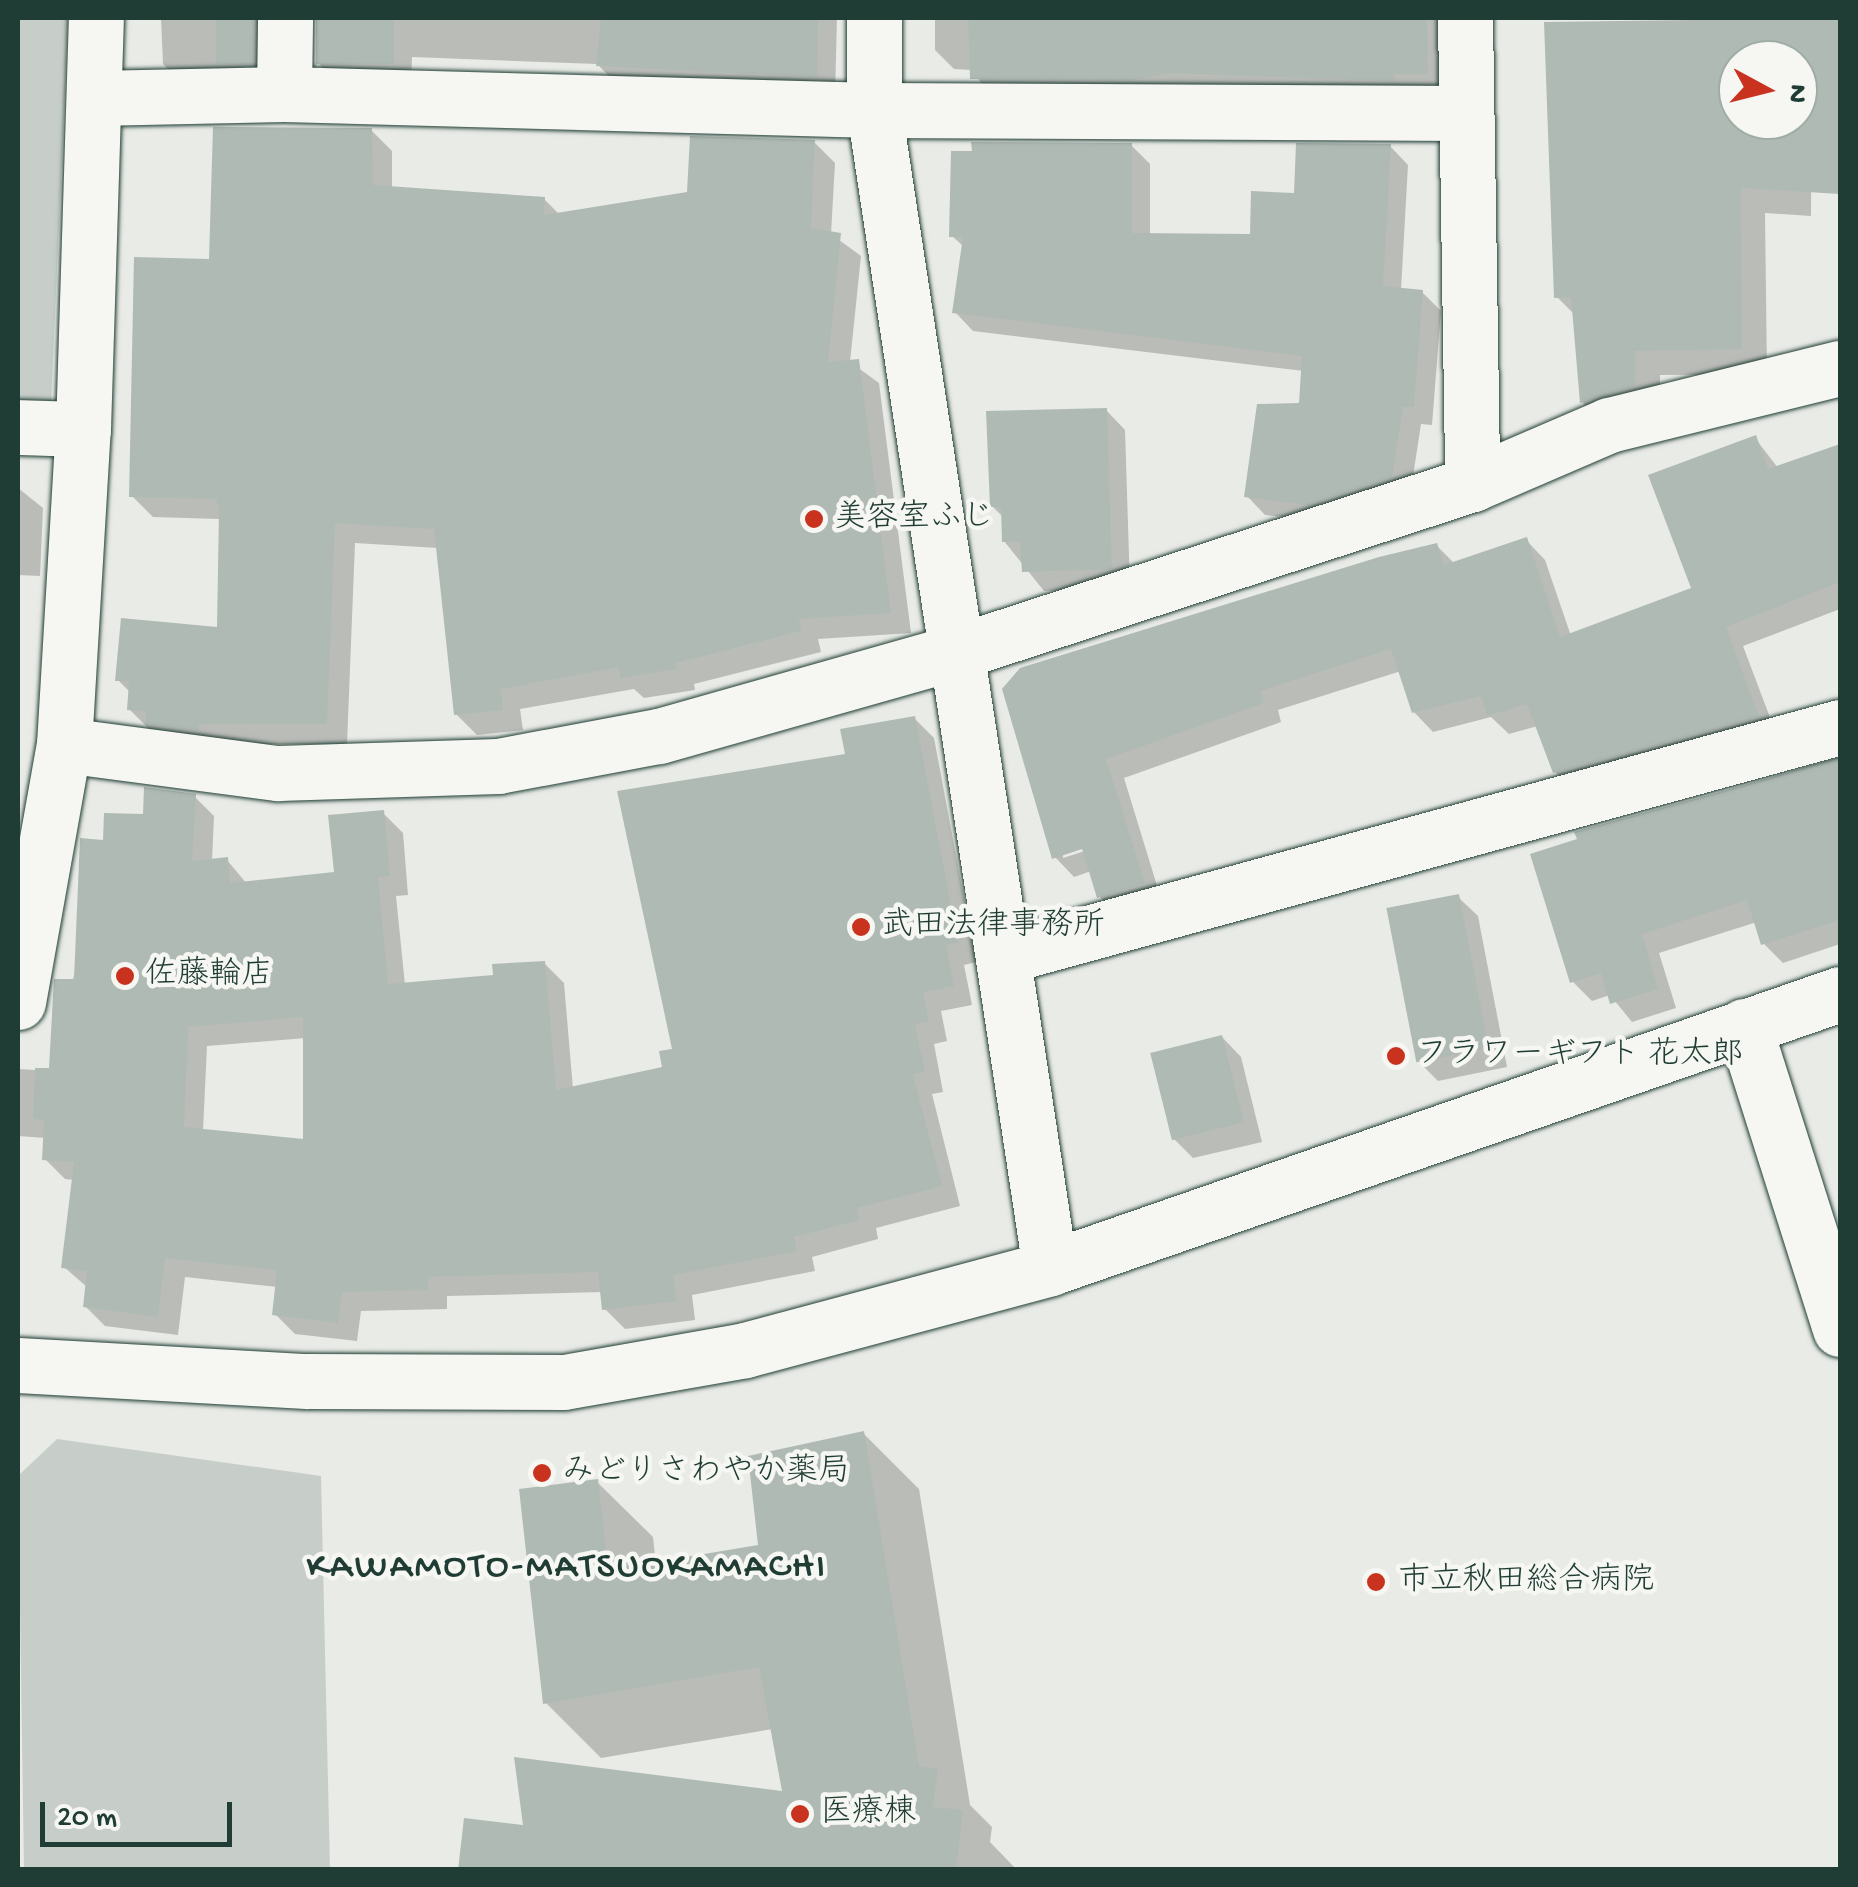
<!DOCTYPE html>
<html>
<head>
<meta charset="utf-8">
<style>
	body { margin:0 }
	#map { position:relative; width:1858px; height:1887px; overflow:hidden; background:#e9ebe7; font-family:"Gochi Hand","Klee One",sans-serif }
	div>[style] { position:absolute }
	.green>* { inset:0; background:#c7cec9 }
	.shadow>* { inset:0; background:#0003 }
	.building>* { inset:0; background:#b0bab5; transform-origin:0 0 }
	.roads { filter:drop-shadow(0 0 2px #1f3d34) drop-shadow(0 0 2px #1f3d34) }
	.minor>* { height:55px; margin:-27.5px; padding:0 27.5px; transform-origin:27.5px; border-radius:27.5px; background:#f6f6f2 }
	.dots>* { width:28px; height:28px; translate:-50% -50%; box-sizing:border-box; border:5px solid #f6f6f2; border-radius:50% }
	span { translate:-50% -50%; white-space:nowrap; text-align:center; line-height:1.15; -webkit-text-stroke:9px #f6f6f2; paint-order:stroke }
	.poi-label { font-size:32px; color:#1f3d34 }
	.left { translate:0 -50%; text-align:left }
	.quarter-label { font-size:38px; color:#1f3d34; letter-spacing:2.5px }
	.frame { position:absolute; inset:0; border:20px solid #1f3d34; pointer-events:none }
	.north { position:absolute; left:1718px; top:40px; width:100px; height:100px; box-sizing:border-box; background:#f6f6f2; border:2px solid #a0aca6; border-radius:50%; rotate:97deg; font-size:28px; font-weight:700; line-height:40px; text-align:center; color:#1f3d34 }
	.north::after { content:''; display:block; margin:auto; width:35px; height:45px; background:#c8321e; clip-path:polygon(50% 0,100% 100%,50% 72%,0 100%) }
	.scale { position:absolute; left:40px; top:1802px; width:192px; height:45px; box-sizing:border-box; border:5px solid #1f3d34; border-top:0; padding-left:12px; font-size:30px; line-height:35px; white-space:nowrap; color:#1f3d34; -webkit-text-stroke:8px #f6f6f2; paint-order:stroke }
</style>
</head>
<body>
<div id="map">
	<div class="green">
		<i style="clip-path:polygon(18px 18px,68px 18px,51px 405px,18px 404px)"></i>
		<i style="clip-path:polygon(57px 1439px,321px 1476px,330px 1869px,24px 1869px,18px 1476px)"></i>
	</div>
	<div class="shadow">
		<i style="clip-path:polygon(161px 18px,285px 18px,272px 82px,182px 83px,163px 64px)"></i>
		<i style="clip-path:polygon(316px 18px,837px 18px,835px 95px,618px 85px,597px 64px,412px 57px,411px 84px,338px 82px,318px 63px)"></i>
		<i style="clip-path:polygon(935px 18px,1447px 18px,1446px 93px,992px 98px,972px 70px,954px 69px,935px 50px)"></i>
		<i style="clip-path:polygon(evenodd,1712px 18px,1812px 18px,1811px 216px,1765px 213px,1767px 374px,1660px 375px,1660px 412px,1608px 428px,1582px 402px,1575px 315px,1557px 297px,1712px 18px,1738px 60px,1798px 60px,1798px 120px,1738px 120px,1738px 60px)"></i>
		<i style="clip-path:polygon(371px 130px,392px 151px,392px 189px,544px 199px,560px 215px,689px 194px,814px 142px,835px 163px,831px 234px,861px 256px,850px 362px,879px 383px,911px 633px,818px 639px,821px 652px,694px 684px,695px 690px,644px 698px,634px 689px,520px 709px,523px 730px,477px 735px,456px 714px,438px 548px,355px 543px,347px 744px,219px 744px,150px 730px,129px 709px,131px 693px,118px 680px,219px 630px,219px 519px,153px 517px,132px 496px,212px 261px)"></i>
		<i style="clip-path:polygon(1131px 145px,1150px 164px,1150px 236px,1252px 236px,1297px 196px,1390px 146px,1408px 165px,1401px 290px,1422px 292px,1441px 311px,1432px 425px,1421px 424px,1410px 496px,1328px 522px,1265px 515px,1247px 496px,1302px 406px,1304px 371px,973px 331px,955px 312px,964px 247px,952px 236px)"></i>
		<i style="clip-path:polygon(1106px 410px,1125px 430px,1130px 587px,1044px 591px,1004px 541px,1003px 517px,992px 506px)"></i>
		<i style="clip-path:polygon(evenodd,1755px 438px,1778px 468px,1840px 447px,1840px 609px,1743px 646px,1777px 736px,1574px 791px,1555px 772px,1538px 726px,1509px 734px,1491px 717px,1433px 732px,1414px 712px,1401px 671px,1278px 710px,1281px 722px,1124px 778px,1162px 902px,1119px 916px,1100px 897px,1091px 871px,1074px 877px,1055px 857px,1005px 690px,1437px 546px,1455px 564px,1526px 540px,1545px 560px,1571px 636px,1695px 589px,1755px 438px,1093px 843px,1094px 848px,1063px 858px,1063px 853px,1093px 843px)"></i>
		<i style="clip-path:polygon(18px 488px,43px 508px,40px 576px,18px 575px)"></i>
		<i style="clip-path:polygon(evenodd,914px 718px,934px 738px,976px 962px,964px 965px,972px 1005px,941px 1011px,947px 1041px,934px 1044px,943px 1092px,932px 1094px,960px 1206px,876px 1228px,878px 1239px,812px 1257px,815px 1271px,692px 1295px,695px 1320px,625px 1329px,605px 1309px,603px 1292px,447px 1296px,447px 1309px,361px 1311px,357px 1341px,295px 1334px,275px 1314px,278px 1287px,185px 1277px,178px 1335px,105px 1326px,85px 1306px,87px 1287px,64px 1267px,75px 1180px,65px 1179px,45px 1159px,46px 1138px,18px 1136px,18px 1069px,51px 1071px,106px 842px,194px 796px,214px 816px,212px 862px,227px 860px,247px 884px,336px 874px,383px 813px,403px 833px,408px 895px,396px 896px,405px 985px,496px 978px,544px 963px,564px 983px,573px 1089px,664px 1069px,848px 756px,914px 718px,306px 1038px,306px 1142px,203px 1131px,207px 1046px,306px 1038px)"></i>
		<i style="clip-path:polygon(1840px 757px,1840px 944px,1783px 963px,1763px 943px,1757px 922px,1659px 953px,1676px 1008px,1632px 1022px,1610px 995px,1592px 1001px,1573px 982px,1578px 834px)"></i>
		<i style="clip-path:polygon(1458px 897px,1478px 916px,1507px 1067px,1438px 1081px,1418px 1061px)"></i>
		<i style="clip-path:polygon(1222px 1037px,1241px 1057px,1262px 1142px,1193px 1158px,1174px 1139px)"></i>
		<i style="clip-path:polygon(864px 1434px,919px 1489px,970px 1805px,992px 1827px,990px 1842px,1017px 1870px,460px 1870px,526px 1828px,785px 1794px,773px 1729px,601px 1758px,545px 1702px,597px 1482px,653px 1537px,656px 1565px,760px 1547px)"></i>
	</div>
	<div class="building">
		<i style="left:216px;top:18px;width:38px;height:46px"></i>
		<i style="left:316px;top:18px;width:78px;height:46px"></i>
		<i style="clip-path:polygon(601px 18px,818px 18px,817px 77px,596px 66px)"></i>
		<i style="clip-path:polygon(968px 18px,1427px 18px,1428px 74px,1394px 74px,1394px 81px,1169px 73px,1133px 80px,970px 79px)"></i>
		<i style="clip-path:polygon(evenodd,1840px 18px,1840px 194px,1741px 188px,1742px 349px,1635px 351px,1635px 386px,1580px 403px,1571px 297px,1554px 298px,1544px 22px,1840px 18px,1738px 60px,1798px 60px,1798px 120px,1738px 120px,1738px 60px)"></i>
		<i style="clip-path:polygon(213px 127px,372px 128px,373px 185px,545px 197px,544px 215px,687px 192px,690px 136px,815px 140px,811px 228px,841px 233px,828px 362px,859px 359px,891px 613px,799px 619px,801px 631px,675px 663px,676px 669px,620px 678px,619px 667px,501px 689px,503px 710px,454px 715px,434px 529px,335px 523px,327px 724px,199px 724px,199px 731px,146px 724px,146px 711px,127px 710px,129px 681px,115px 681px,121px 618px,217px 627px,219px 510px,216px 499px,129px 497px,134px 257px,209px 259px)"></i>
		<i style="clip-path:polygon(971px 142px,1132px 143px,1132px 233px,1250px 234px,1251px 191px,1294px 193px,1296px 143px,1391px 144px,1383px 286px,1423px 290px,1414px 407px,1403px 407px,1392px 477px,1308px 505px,1244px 497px,1257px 404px,1299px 403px,1302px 356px,952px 313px,963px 237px,949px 237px,951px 151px,972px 151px)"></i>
		<i style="clip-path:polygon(1107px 408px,1112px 569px,1022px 572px,1020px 541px,1002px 542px,1001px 507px,990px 507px,986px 411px)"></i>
		<i style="clip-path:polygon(1756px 435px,1768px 469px,1840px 444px,1840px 582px,1726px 627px,1759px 717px,1553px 773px,1527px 704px,1487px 716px,1481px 696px,1412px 713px,1391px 649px,1260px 691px,1264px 703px,1106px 759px,1145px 883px,1097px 898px,1082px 849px,1052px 859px,1002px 689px,1020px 668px,1379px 557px,1437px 543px,1444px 565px,1527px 537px,1560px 637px,1691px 588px,1648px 475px)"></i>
		<i style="clip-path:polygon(evenodd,915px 716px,958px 943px,946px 945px,954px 986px,923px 992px,929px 1021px,915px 1024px,925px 1072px,913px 1074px,942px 1186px,857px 1208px,860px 1220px,794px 1237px,797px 1251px,673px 1275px,676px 1301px,602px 1310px,598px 1272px,428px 1277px,428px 1290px,342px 1292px,338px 1323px,272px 1315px,277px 1270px,165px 1258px,158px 1317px,83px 1307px,87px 1271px,61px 1268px,74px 1162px,42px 1160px,44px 1120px,33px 1119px,35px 1068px,49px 1068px,54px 979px,74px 979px,80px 838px,103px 840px,104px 813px,143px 814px,144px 787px,196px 794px,192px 861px,228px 857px,230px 883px,334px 872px,328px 815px,384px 810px,390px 876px,378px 877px,388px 984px,493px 975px,492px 964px,545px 961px,556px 1090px,662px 1067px,659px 1051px,672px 1049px,617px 791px,845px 754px,840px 729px,915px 716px,303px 1017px,303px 1139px,184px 1127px,188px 1027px,303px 1017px)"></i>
		<i style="clip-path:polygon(1840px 759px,1840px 920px,1761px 945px,1747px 900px,1642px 934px,1658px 989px,1610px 1004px,1601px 973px,1570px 983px,1530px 854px,1577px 839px,1574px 832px)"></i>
		<i style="left:1459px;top:894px;width:157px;height:74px;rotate:79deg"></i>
		<i style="left:1222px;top:1035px;width:90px;height:74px;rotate:76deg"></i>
		<i style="clip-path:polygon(864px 1431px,919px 1766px,938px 1769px,933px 1807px,963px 1810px,956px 1870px,458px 1870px,464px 1818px,523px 1825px,514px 1757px,782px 1791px,759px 1667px,543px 1704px,519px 1489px,598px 1479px,608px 1570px,758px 1545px,748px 1456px)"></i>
	</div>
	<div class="roads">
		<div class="minor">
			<i style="left:874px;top:18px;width:92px;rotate:90deg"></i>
			<i style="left:874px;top:110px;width:1171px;rotate:81.36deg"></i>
			<i style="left:1465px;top:18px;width:466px;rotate:89.1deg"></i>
			<i style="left:284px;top:94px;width:76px;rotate:-89.2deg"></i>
			<i style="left:95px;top:98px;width:189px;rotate:-1.2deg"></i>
			<i style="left:284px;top:94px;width:590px;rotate:1.55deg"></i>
			<i style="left:874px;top:110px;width:590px;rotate:0.29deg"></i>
			<i style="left:18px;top:427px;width:65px;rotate:1.8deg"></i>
			<i style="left:64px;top:745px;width:216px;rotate:7.5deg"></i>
			<i style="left:278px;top:773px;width:220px;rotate:-1.8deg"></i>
			<i style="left:498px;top:766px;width:164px;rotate:-10.6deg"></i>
			<i style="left:659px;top:736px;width:313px;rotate:-15.8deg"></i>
			<i style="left:960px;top:651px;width:539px;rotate:-18.06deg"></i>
			<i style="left:1472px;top:484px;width:149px;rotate:-23.3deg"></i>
			<i style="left:1609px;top:425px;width:238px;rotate:-13.9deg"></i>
			<i style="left:1004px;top:956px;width:867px;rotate:-15.32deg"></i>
			<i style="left:18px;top:1002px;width:261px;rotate:-79.9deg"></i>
			<i style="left:64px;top:745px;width:317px;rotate:-86.6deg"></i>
			<i style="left:83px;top:429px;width:411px;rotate:-88.2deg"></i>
			<i style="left:1744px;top:1026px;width:318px;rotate:72.4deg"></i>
			<i style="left:18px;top:1365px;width:289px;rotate:3.2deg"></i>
			<i style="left:307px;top:1381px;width:257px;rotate:0.2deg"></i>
			<i style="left:564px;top:1382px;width:184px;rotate:-10deg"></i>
			<i style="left:745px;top:1350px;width:316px;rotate:-15deg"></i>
			<i style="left:1050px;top:1268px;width:836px;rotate:-19.13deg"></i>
		</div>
	</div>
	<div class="dots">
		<i style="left:814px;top:519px;background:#c8321e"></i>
		<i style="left:861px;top:927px;background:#c8321e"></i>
		<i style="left:125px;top:976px;background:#c8321e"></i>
		<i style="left:1396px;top:1056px;background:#c8321e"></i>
		<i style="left:542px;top:1473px;background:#c8321e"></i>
		<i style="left:1376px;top:1582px;background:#c8321e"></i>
		<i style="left:800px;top:1814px;background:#c8321e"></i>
	</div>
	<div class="poi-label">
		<span class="left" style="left:834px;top:519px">美容室ふじ</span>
		<span class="left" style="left:881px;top:927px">武田法律事務所</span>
		<span class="left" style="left:145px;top:976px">佐藤輪店</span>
		<span class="left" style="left:1416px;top:1056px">フラワーギフト 花太郎</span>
		<span class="left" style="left:562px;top:1473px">みどりさわやか薬局</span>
		<span class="left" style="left:1398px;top:1582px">市立秋田総合病院</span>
		<span class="left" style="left:820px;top:1814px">医療棟</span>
	</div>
	<div class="quarter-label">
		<span style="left:567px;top:1569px">KAWAMOTO-MATSUOKAMACHI</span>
	</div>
	<div class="frame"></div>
	<div class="north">N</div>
	<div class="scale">20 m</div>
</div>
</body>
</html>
